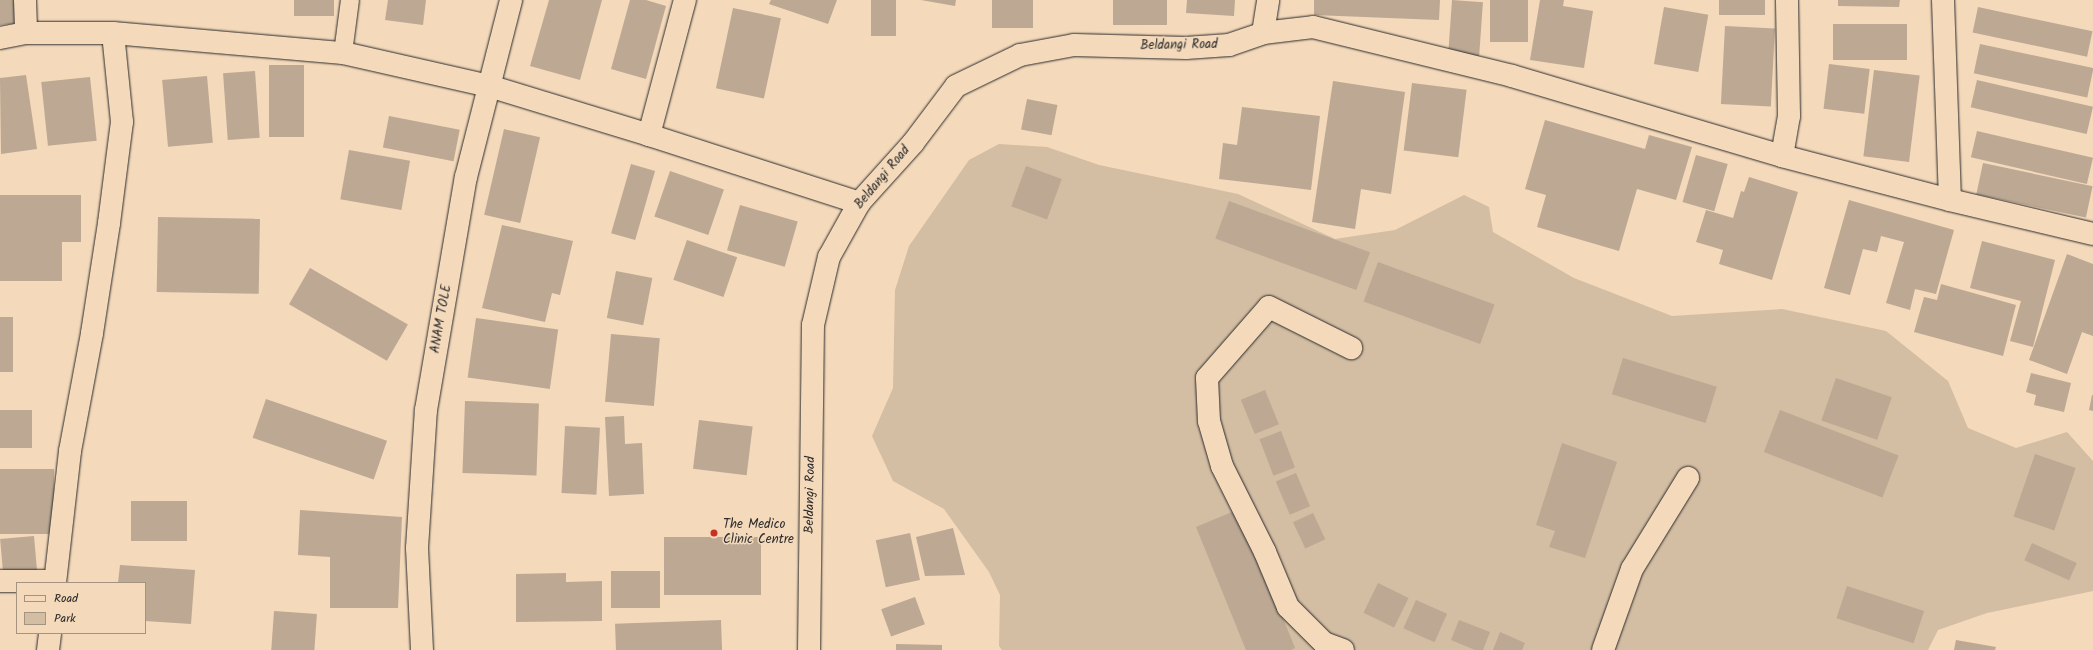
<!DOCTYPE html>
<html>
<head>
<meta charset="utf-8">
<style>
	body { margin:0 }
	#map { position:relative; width:2093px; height:650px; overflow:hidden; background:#f4d9bb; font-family:Kalam,sans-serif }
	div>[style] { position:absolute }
	.green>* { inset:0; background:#d3bda3 }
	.building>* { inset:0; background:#bca893; transform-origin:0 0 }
	.roads { filter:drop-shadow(0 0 1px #2b2b2b) drop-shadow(0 0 1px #2b2b2b) }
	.lane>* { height:18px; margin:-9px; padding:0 9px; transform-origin:9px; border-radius:9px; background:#f4d9bb }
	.street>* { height:22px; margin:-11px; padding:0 11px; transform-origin:11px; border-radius:11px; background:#f4d9bb }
	.dots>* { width:11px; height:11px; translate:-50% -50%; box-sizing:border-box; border:2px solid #f4d9bb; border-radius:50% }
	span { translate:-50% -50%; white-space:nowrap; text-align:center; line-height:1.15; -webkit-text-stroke:3px #f4d9bb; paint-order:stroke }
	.street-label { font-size:13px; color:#2b2b2b }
	.poi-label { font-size:13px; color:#2b2b2b }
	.left { translate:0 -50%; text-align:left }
	.legend { position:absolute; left:16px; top:582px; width:130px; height:52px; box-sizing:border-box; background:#f4d9bb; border:1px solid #a49381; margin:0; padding:5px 7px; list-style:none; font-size:12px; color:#2b2b2b }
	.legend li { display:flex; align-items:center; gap:8px; height:20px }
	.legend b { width:20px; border:1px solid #a49381 }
</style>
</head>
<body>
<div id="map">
	<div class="green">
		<i style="clip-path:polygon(999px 144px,1047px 147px,1099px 165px,1238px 194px,1335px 239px,1395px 230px,1464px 195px,1489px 207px,1493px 232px,1574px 278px,1672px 316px,1782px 309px,1886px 331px,1948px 381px,1968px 428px,2016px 448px,2067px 432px,2093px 461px,2093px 591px,1987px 613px,1938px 630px,1928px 650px,1002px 650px,999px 646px,1000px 595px,989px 572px,944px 509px,893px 481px,872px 436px,893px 388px,895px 290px,909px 246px,969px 160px)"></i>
	</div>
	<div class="building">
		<i style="clip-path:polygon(0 0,17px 0,19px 23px,0 25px)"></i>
		<i style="left:294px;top:0;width:40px;height:16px"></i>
		<i style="clip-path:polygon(388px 0,426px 0,423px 25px,385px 20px)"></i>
		<i style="clip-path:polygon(549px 0,602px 0,580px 80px,530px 66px)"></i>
		<i style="clip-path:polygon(630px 0,646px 0,666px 6px,646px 79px,611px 69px)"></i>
		<i style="clip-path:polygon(771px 0,837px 0,828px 24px,769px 4px)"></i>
		<i style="left:871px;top:0;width:25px;height:36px"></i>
		<i style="clip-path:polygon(921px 0,956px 0,955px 6px)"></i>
		<i style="left:992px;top:0;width:41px;height:28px"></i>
		<i style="left:1113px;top:0;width:54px;height:25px"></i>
		<i style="clip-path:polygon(1187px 0,1235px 0,1234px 16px,1186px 13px)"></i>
		<i style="clip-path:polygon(1314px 0,1440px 0,1439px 20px,1314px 15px)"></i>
		<i style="left:1452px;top:0;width:31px;height:57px;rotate:4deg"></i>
		<i style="left:1490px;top:0;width:38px;height:42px"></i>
		<i style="clip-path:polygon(1540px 0,1564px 0,1563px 6px,1593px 11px,1584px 68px,1530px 60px)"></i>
		<i style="left:1719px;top:0;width:46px;height:15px"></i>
		<i style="clip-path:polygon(1838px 0,1900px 0,1899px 7px,1838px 6px)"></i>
		<i style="left:1664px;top:7px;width:45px;height:58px;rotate:10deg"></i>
		<i style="left:1978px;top:7px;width:117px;height:26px;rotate:12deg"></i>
		<i style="left:733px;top:8px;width:49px;height:82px;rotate:12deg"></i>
		<i style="left:1833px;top:24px;width:74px;height:36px"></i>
		<i style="left:1725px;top:26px;width:50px;height:78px;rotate:3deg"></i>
		<i style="left:1980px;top:44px;width:116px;height:30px;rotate:12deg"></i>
		<i style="left:1829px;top:64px;width:41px;height:45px;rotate:7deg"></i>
		<i style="left:269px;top:65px;width:35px;height:72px"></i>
		<i style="left:1874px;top:70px;width:46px;height:87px;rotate:7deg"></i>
		<i style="left:255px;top:71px;width:67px;height:32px;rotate:86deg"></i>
		<i style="clip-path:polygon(26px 75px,37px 149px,1px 154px,0 78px)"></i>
		<i style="left:207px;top:76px;width:67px;height:45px;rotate:85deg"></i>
		<i style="left:90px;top:77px;width:64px;height:49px;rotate:84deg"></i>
		<i style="left:1977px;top:80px;width:119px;height:28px;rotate:13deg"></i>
		<i style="clip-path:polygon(1333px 81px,1405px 92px,1391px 194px,1361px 189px,1355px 229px,1312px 222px)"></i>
		<i style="left:1412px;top:83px;width:55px;height:68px;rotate:7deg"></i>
		<i style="left:1027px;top:99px;width:31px;height:31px;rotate:11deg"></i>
		<i style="clip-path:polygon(1242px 107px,1320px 116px,1311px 190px,1219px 179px,1223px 143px,1237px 145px)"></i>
		<i style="left:389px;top:116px;width:72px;height:32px;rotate:11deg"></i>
		<i style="clip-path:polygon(1545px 120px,1645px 149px,1649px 135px,1692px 147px,1676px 200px,1637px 189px,1619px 251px,1537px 227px,1546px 195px,1525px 189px)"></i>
		<i style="left:504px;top:129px;width:37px;height:88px;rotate:13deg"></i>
		<i style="left:1977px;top:131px;width:119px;height:27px;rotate:13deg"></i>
		<i style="left:349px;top:150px;width:62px;height:50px;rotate:10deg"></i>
		<i style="left:1696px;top:155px;width:33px;height:49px;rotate:16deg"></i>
		<i style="left:1983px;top:163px;width:112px;height:32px;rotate:12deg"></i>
		<i style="left:631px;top:164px;width:25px;height:72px;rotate:16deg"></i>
		<i style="left:1026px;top:166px;width:38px;height:43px;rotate:20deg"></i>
		<i style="left:670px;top:171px;width:57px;height:48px;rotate:19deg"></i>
		<i style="clip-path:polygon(1749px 177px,1798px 192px,1772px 280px,1719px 264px,1723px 250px,1696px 242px,1706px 210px,1733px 218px,1741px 191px,1744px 192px)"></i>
		<i style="clip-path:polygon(0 195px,81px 195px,81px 242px,62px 242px,62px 281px,0 281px)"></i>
		<i style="clip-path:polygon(1849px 200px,1954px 230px,1936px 294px,1915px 289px,1910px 310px,1886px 303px,1904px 242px,1881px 236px,1877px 252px,1863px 249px,1850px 295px,1824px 288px)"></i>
		<i style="left:1229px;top:201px;width:150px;height:40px;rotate:20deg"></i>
		<i style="left:740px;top:205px;width:60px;height:47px;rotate:16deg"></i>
		<i style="left:158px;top:217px;width:102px;height:75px;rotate:1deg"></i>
		<i style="clip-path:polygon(502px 225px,573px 241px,560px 295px,552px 293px,545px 322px,482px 308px)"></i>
		<i style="left:687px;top:240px;width:53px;height:42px;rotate:19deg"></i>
		<i style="clip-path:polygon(1982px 241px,2055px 260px,2033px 347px,2010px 341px,2021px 301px,1970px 288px)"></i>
		<i style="clip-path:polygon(2067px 254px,2093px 264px,2093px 336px,2082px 332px,2067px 374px,2029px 360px)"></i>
		<i style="left:1378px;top:262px;width:124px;height:42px;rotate:20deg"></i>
		<i style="left:310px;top:268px;width:113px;height:42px;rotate:30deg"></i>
		<i style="left:616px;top:271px;width:37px;height:48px;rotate:11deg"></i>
		<i style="clip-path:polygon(1941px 284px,2016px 305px,2003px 356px,1914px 332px,1924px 297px,1937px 300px)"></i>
		<i style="left:0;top:317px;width:13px;height:55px"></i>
		<i style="left:476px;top:318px;width:83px;height:60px;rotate:8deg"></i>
		<i style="left:611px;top:334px;width:49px;height:68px;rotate:5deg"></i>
		<i style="left:1623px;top:358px;width:98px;height:38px;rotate:17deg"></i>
		<i style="clip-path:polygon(2031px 373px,2071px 383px,2064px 412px,2034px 405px,2036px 395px,2026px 392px)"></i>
		<i style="left:1836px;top:378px;width:59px;height:45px;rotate:19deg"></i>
		<i style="left:1265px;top:390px;width:37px;height:26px;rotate:68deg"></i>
		<i style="clip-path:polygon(2092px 395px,2093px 395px,2093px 411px,2089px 410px)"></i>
		<i style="left:266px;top:399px;width:128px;height:41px;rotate:19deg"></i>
		<i style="left:465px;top:401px;width:74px;height:72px;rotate:2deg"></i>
		<i style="left:32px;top:410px;width:38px;height:32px;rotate:90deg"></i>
		<i style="left:1780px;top:410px;width:127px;height:45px;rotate:21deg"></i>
		<i style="clip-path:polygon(624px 416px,625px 444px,642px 443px,644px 494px,609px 496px,605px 417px)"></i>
		<i style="left:699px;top:420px;width:54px;height:49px;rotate:7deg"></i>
		<i style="left:565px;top:426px;width:35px;height:67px;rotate:3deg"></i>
		<i style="left:1281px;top:431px;width:39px;height:23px;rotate:69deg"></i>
		<i style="clip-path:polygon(1562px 443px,1617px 462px,1585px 558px,1549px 547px,1555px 531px,1536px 525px)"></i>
		<i style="left:2035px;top:454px;width:43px;height:66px;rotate:19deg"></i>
		<i style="left:0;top:469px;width:54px;height:65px"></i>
		<i style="left:1296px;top:473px;width:36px;height:22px;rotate:67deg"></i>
		<i style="left:131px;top:501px;width:56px;height:40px"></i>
		<i style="clip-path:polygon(1239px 509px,1295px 648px,1291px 650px,1246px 650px,1196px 527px)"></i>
		<i style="clip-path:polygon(300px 510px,402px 517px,398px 608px,330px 608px,330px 557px,298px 555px)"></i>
		<i style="left:1313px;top:513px;width:29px;height:22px;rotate:65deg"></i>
		<i style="clip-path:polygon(953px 528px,965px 575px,925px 576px,916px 537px)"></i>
		<i style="left:910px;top:533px;width:48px;height:35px;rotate:78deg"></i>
		<i style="left:34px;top:536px;width:36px;height:34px;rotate:85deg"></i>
		<i style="left:664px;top:537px;width:97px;height:58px"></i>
		<i style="left:2032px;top:543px;width:49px;height:19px;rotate:24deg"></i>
		<i style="clip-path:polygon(120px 565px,195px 570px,191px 624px,145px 621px,145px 583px,118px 583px)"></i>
		<i style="left:611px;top:571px;width:49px;height:37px"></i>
		<i style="clip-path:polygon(566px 573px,566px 582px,602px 581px,602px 621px,516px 622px,516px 574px)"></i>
		<i style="left:1378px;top:583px;width:34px;height:33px;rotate:26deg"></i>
		<i style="left:1847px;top:586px;width:81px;height:34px;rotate:18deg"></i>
		<i style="left:915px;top:597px;width:29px;height:36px;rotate:70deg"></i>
		<i style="left:1416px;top:600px;width:34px;height:31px;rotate:24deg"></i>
		<i style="left:274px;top:611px;width:43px;height:39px;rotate:4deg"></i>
		<i style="left:721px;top:620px;width:30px;height:106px;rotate:88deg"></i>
		<i style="clip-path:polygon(1459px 620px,1490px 632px,1483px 650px,1475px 650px,1451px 640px)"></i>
		<i style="clip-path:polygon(1500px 632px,1525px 643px,1522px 650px,1493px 650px)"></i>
		<i style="clip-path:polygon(1956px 640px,1996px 647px,1995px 650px,1954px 650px)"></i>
		<i style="clip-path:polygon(896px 644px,942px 645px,942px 650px,896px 650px)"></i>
	</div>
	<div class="roads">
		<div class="lane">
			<i style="left:343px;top:53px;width:53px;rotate:-82.5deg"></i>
		</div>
		<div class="street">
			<i style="left:25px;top:0;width:33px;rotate:88deg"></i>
			<i style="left:1943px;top:0;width:200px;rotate:88deg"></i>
			<i style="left:1263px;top:33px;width:50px;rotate:-6.8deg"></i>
			<i style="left:1313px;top:27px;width:205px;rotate:13.8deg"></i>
			<i style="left:1512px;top:76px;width:282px;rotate:16.5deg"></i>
			<i style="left:1782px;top:156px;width:174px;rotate:14.7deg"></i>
			<i style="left:1950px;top:200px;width:147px;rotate:13.4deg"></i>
			<i style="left:0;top:38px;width:26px;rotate:-11deg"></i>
			<i style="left:26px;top:33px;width:87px"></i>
			<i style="left:113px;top:33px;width:231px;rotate:5deg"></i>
			<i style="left:343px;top:53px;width:150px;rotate:12.7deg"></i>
			<i style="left:489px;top:86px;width:167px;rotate:17deg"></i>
			<i style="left:649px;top:135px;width:221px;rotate:17.9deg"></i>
			<i style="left:649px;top:135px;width:140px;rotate:-75.1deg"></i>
			<i style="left:1782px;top:156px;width:41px;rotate:-80.1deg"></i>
			<i style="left:1789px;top:116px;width:116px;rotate:-91deg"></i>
			<i style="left:0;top:581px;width:55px"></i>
			<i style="left:55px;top:583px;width:133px;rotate:-83.5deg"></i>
			<i style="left:70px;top:451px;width:120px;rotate:-79.4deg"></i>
			<i style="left:92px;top:333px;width:111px;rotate:-81.2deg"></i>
			<i style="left:109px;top:223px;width:102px;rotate:-82.7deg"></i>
			<i style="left:122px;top:122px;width:89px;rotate:-95.8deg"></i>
			<i style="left:48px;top:650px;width:17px;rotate:-83deg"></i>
			<i style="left:422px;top:650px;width:102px;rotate:-92.8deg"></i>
			<i style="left:417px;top:548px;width:138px;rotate:-86.3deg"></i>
			<i style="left:426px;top:410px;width:236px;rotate:-80.3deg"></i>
			<i style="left:466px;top:177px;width:183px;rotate:-75.7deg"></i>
			<i style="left:809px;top:650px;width:325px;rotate:-89.3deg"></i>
			<i style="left:813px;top:325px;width:70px;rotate:-76.8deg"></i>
			<i style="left:829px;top:257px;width:62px;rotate:-60.9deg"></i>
			<i style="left:859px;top:203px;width:81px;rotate:-48deg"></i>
			<i style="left:913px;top:143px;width:71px;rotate:-53deg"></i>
			<i style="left:956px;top:86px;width:71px;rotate:-25.8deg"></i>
			<i style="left:1020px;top:55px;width:55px;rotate:-10.5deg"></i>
			<i style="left:1074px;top:45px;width:112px;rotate:1.5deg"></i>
			<i style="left:1186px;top:48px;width:43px;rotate:-4deg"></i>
			<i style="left:1229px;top:45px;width:36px;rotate:-19deg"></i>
			<i style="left:1263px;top:33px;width:33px;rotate:-81deg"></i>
			<i style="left:1343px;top:650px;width:20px;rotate:-160deg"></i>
			<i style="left:1324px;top:643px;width:51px;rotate:-135deg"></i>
			<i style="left:1288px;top:607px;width:60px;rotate:-112.7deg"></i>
			<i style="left:1265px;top:552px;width:96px;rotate:-116.6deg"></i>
			<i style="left:1222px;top:466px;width:47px;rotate:-106.1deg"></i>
			<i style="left:1209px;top:421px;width:43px;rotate:-92.7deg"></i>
			<i style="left:1207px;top:378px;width:94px;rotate:-48.9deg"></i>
			<i style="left:1269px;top:307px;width:92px;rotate:26.6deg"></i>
			<i style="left:1603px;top:650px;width:86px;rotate:-70.3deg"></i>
			<i style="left:1632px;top:569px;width:107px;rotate:-58.4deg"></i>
		</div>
	</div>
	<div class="dots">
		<i style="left:714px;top:533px;background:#c8321e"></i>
	</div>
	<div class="street-label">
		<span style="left:1179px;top:46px;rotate:-1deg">Beldangi Road</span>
		<span style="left:883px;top:178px;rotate:-50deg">Beldangi Road</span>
		<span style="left:442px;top:319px;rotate:-80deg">ANAM TOLE</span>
		<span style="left:811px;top:495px;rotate:-89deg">Beldangi Road</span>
	</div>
	<div class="poi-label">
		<span class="left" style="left:723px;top:533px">The Medico<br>Clinic Centre</span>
	</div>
	<ul class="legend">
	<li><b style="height:5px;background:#f4d9bb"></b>Road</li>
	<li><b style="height:11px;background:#d3bda3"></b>Park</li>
	</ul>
</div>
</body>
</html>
